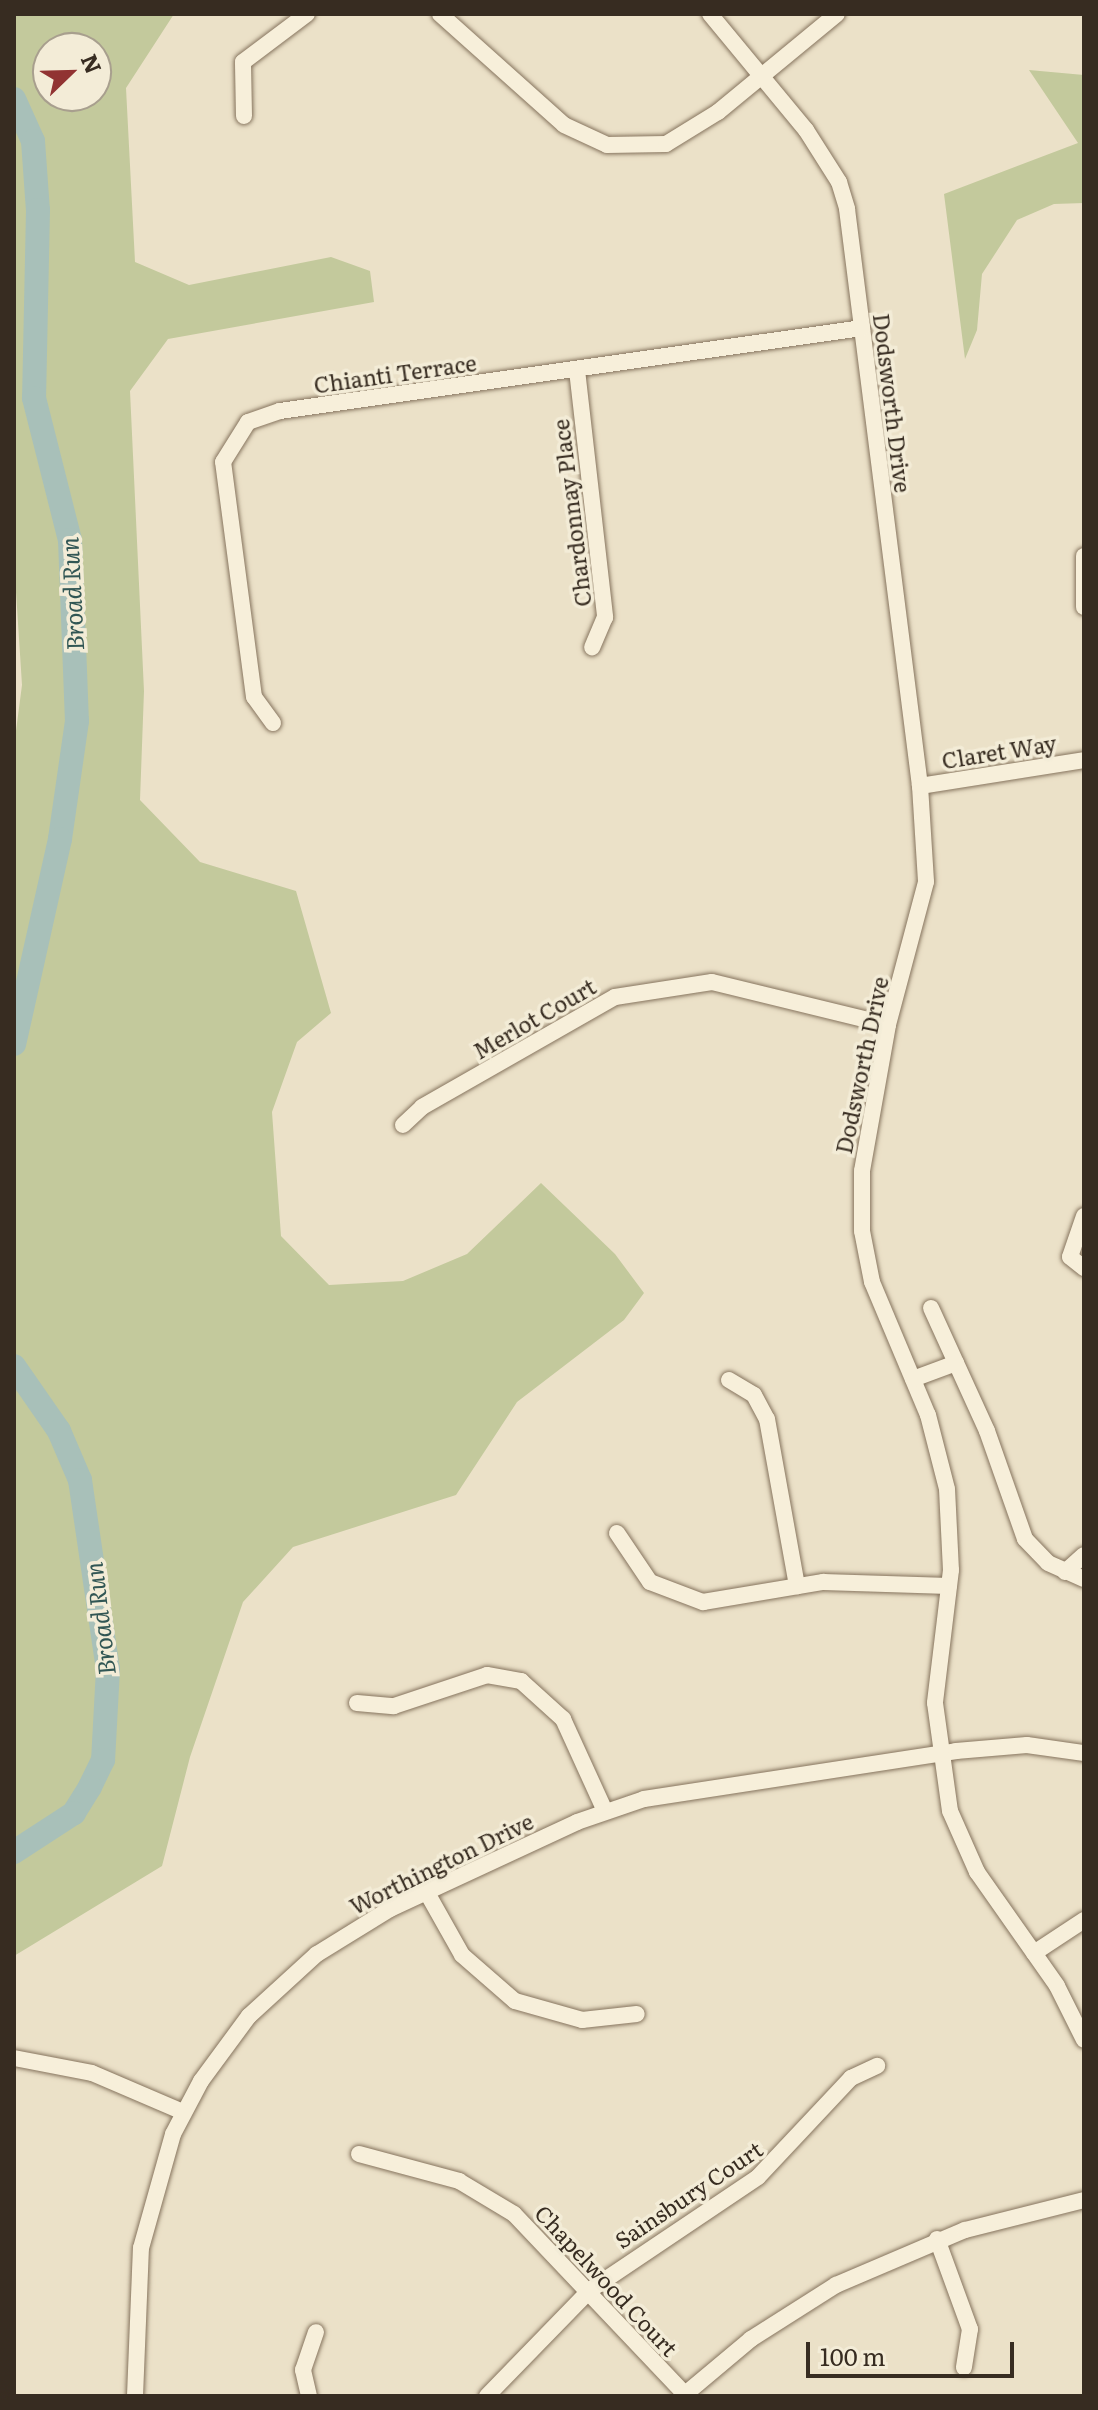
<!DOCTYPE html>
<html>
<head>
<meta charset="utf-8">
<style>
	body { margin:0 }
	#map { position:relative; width:1098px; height:2410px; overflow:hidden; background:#ebe1c8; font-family:Literata,serif }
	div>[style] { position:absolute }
	.green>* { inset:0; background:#c3c99c }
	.river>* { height:24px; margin:-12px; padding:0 12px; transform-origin:12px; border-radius:12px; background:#a8c0b9 }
	.roads { filter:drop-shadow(0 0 2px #86745e) drop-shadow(0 0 2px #86745e) }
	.minor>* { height:16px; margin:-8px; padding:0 8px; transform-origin:8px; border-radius:8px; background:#f7efda }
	span { translate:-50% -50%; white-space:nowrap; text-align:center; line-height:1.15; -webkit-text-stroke:7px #f3ecd7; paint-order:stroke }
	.street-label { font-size:22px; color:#372c21 }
	.water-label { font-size:24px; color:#315654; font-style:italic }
	.frame { position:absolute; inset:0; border:16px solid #372c21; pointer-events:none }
	.north { position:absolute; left:32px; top:32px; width:80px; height:80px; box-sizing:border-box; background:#f3ecd7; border:2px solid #a89f8e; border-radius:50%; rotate:67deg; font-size:22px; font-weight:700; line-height:32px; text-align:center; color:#372c21 }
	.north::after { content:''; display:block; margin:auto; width:28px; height:36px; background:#913332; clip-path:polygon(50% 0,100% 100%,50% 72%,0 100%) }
	.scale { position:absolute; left:806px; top:2342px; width:208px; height:36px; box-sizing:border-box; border:4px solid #372c21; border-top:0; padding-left:10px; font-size:24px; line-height:28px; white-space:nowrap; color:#372c21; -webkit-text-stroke:6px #f3ecd7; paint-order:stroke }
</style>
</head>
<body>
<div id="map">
	<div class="green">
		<i style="clip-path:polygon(evenodd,14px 14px,174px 14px,126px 88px,135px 262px,189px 285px,331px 257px,370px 271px,374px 302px,168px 339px,130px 391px,144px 691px,140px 800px,200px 862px,296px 891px,331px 1013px,297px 1042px,272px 1112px,281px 1236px,329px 1285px,403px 1281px,467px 1254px,541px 1183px,615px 1254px,644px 1293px,624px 1320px,517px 1402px,456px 1495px,293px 1547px,243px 1602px,190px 1757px,162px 1866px,14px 1956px,14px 746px,22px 685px,14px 561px,14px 14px,48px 48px,96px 48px,96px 96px,48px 96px,48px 48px)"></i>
		<i style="clip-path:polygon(1029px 70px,1084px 75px,1084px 203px,1054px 204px,1017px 220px,982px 274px,977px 330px,965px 359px,944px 194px,1078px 143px)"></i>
	</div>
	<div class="river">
		<i style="left:14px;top:99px;width:46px;rotate:65.7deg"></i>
		<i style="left:33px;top:141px;width:69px;rotate:85.9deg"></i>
		<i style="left:38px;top:210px;width:188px;rotate:91.2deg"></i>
		<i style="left:34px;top:398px;width:146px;rotate:75.8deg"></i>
		<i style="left:70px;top:540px;width:181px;rotate:87.8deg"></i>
		<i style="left:77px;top:721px;width:119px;rotate:98.2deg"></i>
		<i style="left:60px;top:839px;width:210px;rotate:102.6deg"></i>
		<i style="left:14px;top:1366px;width:79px;rotate:55.3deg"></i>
		<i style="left:59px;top:1431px;width:53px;rotate:66.8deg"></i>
		<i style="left:80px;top:1480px;width:191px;rotate:81.6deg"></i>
		<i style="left:108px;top:1669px;width:91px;rotate:93.1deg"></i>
		<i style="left:103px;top:1760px;width:30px;rotate:116deg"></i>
		<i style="left:90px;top:1787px;width:31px;rotate:122deg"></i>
		<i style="left:74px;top:1813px;width:72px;rotate:147deg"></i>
	</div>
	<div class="roads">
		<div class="minor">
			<i style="left:440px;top:14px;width:166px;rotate:41.8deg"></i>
			<i style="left:564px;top:125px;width:47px;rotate:24.9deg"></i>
			<i style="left:607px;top:145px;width:59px;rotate:-1deg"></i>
			<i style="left:666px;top:144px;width:61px;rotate:-31.6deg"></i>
			<i style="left:718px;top:112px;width:154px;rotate:-39.5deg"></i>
			<i style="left:710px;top:14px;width:151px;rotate:50.4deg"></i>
			<i style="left:806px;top:130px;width:62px;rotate:57.6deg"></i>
			<i style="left:839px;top:182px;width:28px;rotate:73deg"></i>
			<i style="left:847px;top:209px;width:582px;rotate:82.79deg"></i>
			<i style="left:920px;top:786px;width:96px;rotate:86.4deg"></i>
			<i style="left:926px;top:882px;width:148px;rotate:104.9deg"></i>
			<i style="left:888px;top:1025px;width:148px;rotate:100.1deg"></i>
			<i style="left:862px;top:1171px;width:60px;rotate:90deg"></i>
			<i style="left:862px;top:1231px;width:52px;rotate:78.9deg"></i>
			<i style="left:872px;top:1282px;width:144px;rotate:67.2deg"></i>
			<i style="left:928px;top:1415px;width:76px;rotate:75.6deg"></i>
			<i style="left:947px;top:1489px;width:81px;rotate:87.2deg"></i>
			<i style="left:951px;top:1570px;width:134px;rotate:96.9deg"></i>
			<i style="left:935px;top:1703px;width:109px;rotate:82.1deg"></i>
			<i style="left:950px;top:1811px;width:67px;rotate:66.1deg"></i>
			<i style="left:977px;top:1872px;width:139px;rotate:54.9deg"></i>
			<i style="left:1057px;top:1986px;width:60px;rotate:63.4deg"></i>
			<i style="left:244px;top:116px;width:54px;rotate:-91.1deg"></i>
			<i style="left:243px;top:62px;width:80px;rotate:-36.9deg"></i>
			<i style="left:577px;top:370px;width:249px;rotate:83.5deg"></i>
			<i style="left:605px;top:617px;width:33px;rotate:113deg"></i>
			<i style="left:1084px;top:556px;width:51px;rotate:90deg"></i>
			<i style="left:273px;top:723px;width:32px;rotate:-126deg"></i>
			<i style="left:254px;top:697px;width:237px;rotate:-97.5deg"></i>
			<i style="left:223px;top:462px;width:47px;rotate:-58deg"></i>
			<i style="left:248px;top:422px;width:34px;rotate:-19deg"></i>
			<i style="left:280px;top:411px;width:588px;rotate:-8.12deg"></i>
			<i style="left:920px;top:786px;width:166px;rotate:-9deg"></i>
			<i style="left:403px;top:1125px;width:26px;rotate:-43deg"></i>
			<i style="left:422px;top:1107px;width:222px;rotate:-29.7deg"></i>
			<i style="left:615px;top:997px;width:98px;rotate:-8.8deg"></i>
			<i style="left:712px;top:982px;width:181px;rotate:13.7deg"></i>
			<i style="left:1084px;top:1216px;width:43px;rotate:108.9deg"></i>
			<i style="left:1070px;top:1257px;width:18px;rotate:38deg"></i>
			<i style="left:931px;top:1308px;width:135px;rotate:65.5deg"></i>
			<i style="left:987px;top:1431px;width:114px;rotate:70.6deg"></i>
			<i style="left:1025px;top:1539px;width:33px;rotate:46deg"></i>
			<i style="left:1048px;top:1563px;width:39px;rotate:24deg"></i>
			<i style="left:913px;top:1379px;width:46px;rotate:-20.4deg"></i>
			<i style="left:729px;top:1380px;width:29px;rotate:31deg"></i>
			<i style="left:754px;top:1395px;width:27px;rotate:62deg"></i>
			<i style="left:767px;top:1419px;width:170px;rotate:79.8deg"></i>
			<i style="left:617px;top:1533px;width:59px;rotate:56deg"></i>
			<i style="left:650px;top:1582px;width:57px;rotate:20.7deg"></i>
			<i style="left:703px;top:1602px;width:122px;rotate:-9.5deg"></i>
			<i style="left:823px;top:1582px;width:126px;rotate:1.8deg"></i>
			<i style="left:1065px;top:1572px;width:25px;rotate:-42deg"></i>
			<i style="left:357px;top:1703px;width:37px;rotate:5deg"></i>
			<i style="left:394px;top:1706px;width:98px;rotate:-18.4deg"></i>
			<i style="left:487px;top:1675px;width:35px;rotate:10deg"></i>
			<i style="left:521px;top:1681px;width:57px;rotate:42.1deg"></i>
			<i style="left:563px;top:1719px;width:101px;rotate:65.5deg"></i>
			<i style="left:426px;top:1891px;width:73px;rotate:60.6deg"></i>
			<i style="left:462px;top:1955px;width:70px;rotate:41deg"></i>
			<i style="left:515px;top:2001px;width:70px;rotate:15.8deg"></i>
			<i style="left:582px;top:2020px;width:55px;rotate:-6.2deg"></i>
			<i style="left:1034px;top:1953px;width:60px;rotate:-33.4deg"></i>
			<i style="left:14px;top:2058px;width:79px;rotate:10.9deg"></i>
			<i style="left:92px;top:2073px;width:99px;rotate:23.2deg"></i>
			<i style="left:359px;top:2154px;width:104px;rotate:15.1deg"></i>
			<i style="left:459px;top:2181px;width:64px;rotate:31deg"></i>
			<i style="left:514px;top:2214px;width:248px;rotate:46.5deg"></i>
			<i style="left:937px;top:2239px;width:96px;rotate:69.9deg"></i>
			<i style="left:970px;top:2329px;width:39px;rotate:99deg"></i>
			<i style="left:135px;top:2396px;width:148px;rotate:-87.7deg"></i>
			<i style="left:141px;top:2248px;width:118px;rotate:-74.3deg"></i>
			<i style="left:173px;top:2134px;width:60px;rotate:-62.2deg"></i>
			<i style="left:201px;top:2081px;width:81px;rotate:-53.6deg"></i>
			<i style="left:249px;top:2016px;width:92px;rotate:-42.4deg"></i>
			<i style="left:317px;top:1954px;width:86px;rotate:-31.7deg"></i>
			<i style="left:390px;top:1909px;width:206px;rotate:-24.9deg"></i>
			<i style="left:577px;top:1822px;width:71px;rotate:-18.9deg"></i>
			<i style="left:644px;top:1799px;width:316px;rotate:-8.7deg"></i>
			<i style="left:956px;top:1751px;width:71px;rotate:-4.8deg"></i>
			<i style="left:1027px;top:1745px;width:58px;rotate:8deg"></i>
			<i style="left:309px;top:2396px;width:27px;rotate:-103deg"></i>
			<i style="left:303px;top:2370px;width:40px;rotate:-71.1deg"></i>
			<i style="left:487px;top:2396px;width:148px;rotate:-45.8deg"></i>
			<i style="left:590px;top:2290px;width:202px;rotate:-33.9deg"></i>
			<i style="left:758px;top:2177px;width:136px;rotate:-46.8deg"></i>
			<i style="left:851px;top:2078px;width:29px;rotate:-25deg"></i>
			<i style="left:683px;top:2396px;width:89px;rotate:-40deg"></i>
			<i style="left:751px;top:2339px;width:101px;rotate:-32.4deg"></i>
			<i style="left:836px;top:2285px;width:140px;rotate:-23.1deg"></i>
			<i style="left:965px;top:2230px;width:123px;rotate:-14.1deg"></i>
		</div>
	</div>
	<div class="street-label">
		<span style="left:395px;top:373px;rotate:-8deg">Chianti Terrace</span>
		<span style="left:893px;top:403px;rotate:83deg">Dodsworth Drive</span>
		<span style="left:571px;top:513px;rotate:-97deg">Chardonnay Place</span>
		<span style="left:999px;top:751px;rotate:-9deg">Claret Way</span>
		<span style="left:534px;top:1018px;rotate:-30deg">Merlot Court</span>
		<span style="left:861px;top:1065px;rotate:-78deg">Dodsworth Drive</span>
		<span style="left:441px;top:1863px;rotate:-26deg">Worthington Drive</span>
		<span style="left:688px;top:2194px;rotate:-34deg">Sainsbury Court</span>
		<span style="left:607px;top:2280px;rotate:47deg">Chapelwood Court</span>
	</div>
	<div class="water-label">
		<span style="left:71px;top:594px;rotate:-93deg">Broad Run</span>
		<span style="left:99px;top:1619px;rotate:-97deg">Broad Run</span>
	</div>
	<div class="frame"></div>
	<div class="north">N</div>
	<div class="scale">100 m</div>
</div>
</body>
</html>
